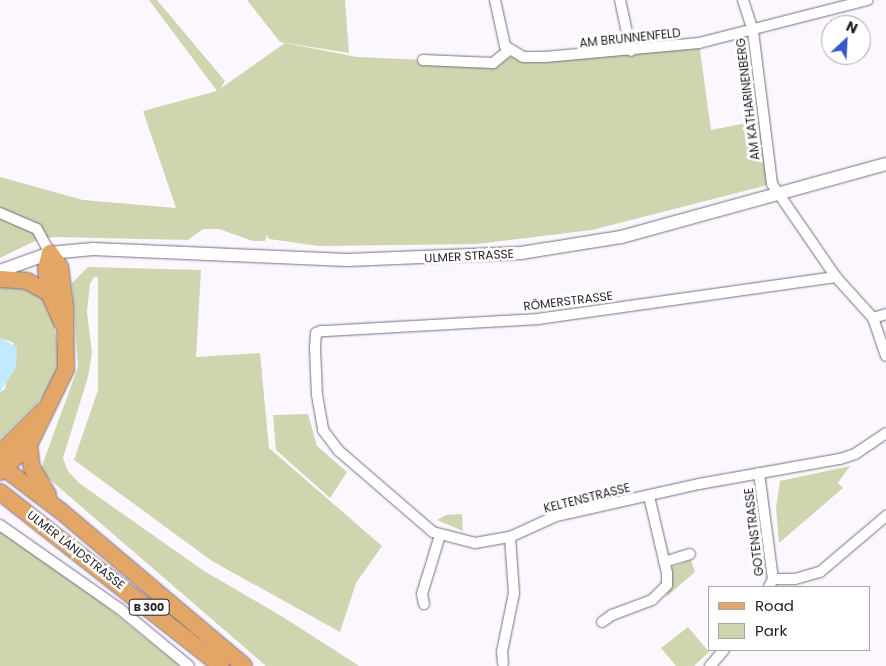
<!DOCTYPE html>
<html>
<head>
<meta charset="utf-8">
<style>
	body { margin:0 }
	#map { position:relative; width:886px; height:666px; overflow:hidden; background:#fcf7ff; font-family:Poppins,sans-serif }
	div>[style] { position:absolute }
	.green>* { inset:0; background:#cfd6af }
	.water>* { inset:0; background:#c1e9ff }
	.roads { filter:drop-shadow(0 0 1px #7a6d7f) drop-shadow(0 0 1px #7a6d7f) }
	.minor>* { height:10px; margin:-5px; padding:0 5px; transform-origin:5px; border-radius:5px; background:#fff }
	.tertiary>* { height:12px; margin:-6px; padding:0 6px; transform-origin:6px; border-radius:6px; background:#fff }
	.primary>* { height:16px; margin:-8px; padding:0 8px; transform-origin:8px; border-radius:8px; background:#e3a667 }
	span { translate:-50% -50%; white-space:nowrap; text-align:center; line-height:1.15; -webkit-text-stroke:5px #fff; paint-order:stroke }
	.shield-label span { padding:1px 4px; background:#fff; border:1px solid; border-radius:4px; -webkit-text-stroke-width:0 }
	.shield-label { font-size:11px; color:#221d24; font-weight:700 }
	.street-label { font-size:12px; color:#221d24 }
	.legend { position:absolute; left:708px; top:586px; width:162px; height:65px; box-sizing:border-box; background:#fff; border:1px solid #a7a5a7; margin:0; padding:6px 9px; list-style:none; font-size:15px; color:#221d24 }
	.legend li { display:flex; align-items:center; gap:10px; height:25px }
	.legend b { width:25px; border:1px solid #a7a5a7 }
	.north { position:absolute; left:821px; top:15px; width:50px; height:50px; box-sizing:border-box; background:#fff; border:1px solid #a7a5a7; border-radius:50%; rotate:25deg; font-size:14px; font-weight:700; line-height:20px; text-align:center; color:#221d24 }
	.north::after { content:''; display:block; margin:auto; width:18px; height:22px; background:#345aca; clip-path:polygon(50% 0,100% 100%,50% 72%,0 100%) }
</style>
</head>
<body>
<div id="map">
	<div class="green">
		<i style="clip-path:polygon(149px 0,157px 0,225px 81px,221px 88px,285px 43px,357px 57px,493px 63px,501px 57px,545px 57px,699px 43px,711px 130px,762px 120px,772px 184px,592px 230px,477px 244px,319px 246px,269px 239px,267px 235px,265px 241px,253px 241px,219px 229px,203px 229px,188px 240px,54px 237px,35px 241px,0 258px,0 177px,83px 200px,176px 208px,143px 111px,217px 91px)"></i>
		<i style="clip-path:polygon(247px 0,345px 0,349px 53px,280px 42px)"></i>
		<i style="clip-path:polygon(88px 267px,201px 270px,196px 357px,260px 353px,269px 448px,382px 546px,356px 583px,340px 632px,212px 561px,74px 460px,98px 390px,98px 277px,94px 277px,90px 284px,87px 312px,92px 353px,88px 377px,63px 458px,68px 471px,79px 483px,204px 571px,283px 617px,359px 666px,266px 666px,40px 471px,78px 367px,72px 283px)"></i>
		<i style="clip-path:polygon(14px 284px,40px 296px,46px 302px,54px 323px,59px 356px,57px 376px,49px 392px,0 439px,0 392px,5px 389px,14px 343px,0 338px,0 287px)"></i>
		<i style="clip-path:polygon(308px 414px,317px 446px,347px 472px,330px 498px,276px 450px,273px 415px)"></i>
		<i style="clip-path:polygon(850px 466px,838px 483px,843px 488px,779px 543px,776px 508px,780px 481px)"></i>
		<i style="clip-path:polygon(462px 514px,463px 531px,437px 520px,446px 515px)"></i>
		<i style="clip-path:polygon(0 529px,87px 591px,180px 666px,0 666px)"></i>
		<i style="clip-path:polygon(691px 560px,695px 572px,666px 597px,671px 585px,672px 567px)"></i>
		<i style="clip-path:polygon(688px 627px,709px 652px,694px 666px,676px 666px,661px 648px)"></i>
	</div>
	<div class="water">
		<i style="clip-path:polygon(0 338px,17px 347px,16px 368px,0 392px)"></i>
	</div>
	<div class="roads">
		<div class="minor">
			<i style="left:495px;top:0;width:47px;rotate:77.7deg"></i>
			<i style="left:505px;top:46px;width:21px;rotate:31deg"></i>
			<i style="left:523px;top:57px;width:22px"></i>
			<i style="left:545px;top:57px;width:155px;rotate:-5.2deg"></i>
			<i style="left:699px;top:43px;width:174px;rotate:-14.3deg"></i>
			<i style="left:620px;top:0;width:52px;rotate:77.8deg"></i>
			<i style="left:743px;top:0;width:33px;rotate:72deg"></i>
			<i style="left:753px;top:31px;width:154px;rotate:82.9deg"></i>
			<i style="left:772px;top:184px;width:113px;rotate:55.5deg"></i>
			<i style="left:836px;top:277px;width:55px;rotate:47.9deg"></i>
			<i style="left:873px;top:318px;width:40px;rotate:71.1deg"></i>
			<i style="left:423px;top:60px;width:70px;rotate:2.5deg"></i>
			<i style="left:493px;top:63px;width:21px;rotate:-39deg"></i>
			<i style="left:0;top:213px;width:40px;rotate:23.4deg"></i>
			<i style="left:37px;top:229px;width:27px;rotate:62deg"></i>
			<i style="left:836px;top:277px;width:300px;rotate:172deg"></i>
			<i style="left:539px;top:319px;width:218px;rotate:176.8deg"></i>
			<i style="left:321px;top:331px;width:5px;rotate:158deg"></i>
			<i style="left:316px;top:333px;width:15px;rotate:94deg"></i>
			<i style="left:315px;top:348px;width:47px;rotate:87.6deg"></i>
			<i style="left:317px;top:395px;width:36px;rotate:80deg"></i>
			<i style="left:323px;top:430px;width:26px;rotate:53deg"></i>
			<i style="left:339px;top:451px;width:124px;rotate:40.8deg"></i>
			<i style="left:433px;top:532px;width:43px;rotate:14.7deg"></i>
			<i style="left:475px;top:543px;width:36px;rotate:-10deg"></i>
			<i style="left:510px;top:537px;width:51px;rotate:-24.5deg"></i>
			<i style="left:556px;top:516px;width:147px;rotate:-12.6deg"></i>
			<i style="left:699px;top:484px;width:143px;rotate:-10.1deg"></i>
			<i style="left:840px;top:459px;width:16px;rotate:-18deg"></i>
			<i style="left:855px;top:454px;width:37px;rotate:-34deg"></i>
			<i style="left:873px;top:318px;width:14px;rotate:-17deg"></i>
			<i style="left:759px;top:473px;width:107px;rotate:82.5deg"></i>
			<i style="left:773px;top:579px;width:9px;rotate:117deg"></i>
			<i style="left:0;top:525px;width:146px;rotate:35deg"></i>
			<i style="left:120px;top:609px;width:89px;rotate:39.6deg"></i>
			<i style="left:664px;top:562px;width:27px;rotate:-17deg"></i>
			<i style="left:773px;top:579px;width:22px"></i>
			<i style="left:795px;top:579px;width:26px;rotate:-16deg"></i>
			<i style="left:820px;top:572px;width:87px;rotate:-40.3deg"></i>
			<i style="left:424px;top:604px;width:10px;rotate:-101deg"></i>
			<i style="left:422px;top:594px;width:62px;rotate:-73deg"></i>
			<i style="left:602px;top:622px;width:12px;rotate:-35deg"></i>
			<i style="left:612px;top:615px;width:43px;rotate:-20.6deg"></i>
			<i style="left:652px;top:600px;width:21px;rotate:-45deg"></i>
			<i style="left:667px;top:585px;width:12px;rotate:-90deg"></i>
			<i style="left:667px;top:573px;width:79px;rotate:-103.2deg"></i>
			<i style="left:503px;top:663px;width:11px;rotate:-95deg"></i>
			<i style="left:502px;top:652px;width:60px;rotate:-78.5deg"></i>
			<i style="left:514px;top:593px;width:56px;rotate:-94.1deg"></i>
			<i style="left:710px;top:666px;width:21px;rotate:-49deg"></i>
		</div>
		<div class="tertiary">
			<i style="left:0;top:271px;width:53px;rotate:-19.8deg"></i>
			<i style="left:50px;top:253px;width:43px;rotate:-5.3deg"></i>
			<i style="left:93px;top:249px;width:254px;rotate:2.5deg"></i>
			<i style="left:347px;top:260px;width:174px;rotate:-2.3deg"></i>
			<i style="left:521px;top:253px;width:101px;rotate:-9.1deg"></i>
			<i style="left:621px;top:237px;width:275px;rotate:-15.4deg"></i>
		</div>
		<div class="primary">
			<i style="left:50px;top:253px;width:16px;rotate:104deg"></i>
			<i style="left:46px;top:269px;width:24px;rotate:83deg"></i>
			<i style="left:49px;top:293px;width:32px;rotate:66deg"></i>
			<i style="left:0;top:279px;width:27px;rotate:4deg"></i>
			<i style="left:27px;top:281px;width:25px;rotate:29deg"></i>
			<i style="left:29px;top:445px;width:23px;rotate:83deg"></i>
			<i style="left:32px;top:468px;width:31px;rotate:59deg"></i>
			<i style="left:0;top:453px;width:60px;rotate:-44.3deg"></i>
			<i style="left:0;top:465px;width:78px;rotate:37.2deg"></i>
			<i style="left:62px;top:512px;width:238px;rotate:40.2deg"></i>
			<i style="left:0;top:472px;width:40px;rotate:-43deg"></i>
			<i style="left:29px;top:445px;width:85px;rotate:-64deg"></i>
			<i style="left:66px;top:369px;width:63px;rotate:-90.9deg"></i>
			<i style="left:65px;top:306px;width:39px;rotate:-97deg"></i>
			<i style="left:60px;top:267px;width:17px;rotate:-126deg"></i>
			<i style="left:0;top:492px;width:281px;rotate:38.2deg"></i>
		</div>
	</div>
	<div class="shield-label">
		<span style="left:149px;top:607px">B 300</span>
	</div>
	<div class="street-label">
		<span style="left:630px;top:38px;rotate:-6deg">AM BRUNNENFELD</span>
		<span style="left:748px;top:99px;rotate:-97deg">AM KATHARINENBERG</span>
		<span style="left:469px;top:256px;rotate:-3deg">ULMER STRASSE</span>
		<span style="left:568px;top:301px;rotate:-7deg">RÖMERSTRASSE</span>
		<span style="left:587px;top:498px;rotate:-14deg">KELTENSTRASSE</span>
		<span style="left:754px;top:532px;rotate:-97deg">GOTENSTRASSE</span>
		<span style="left:76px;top:550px;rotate:38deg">ULMER LANDSTRASSE</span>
	</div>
	<ul class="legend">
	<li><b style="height:6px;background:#e3a667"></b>Road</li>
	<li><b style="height:14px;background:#cfd6af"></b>Park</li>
	</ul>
	<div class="north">N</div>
</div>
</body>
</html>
